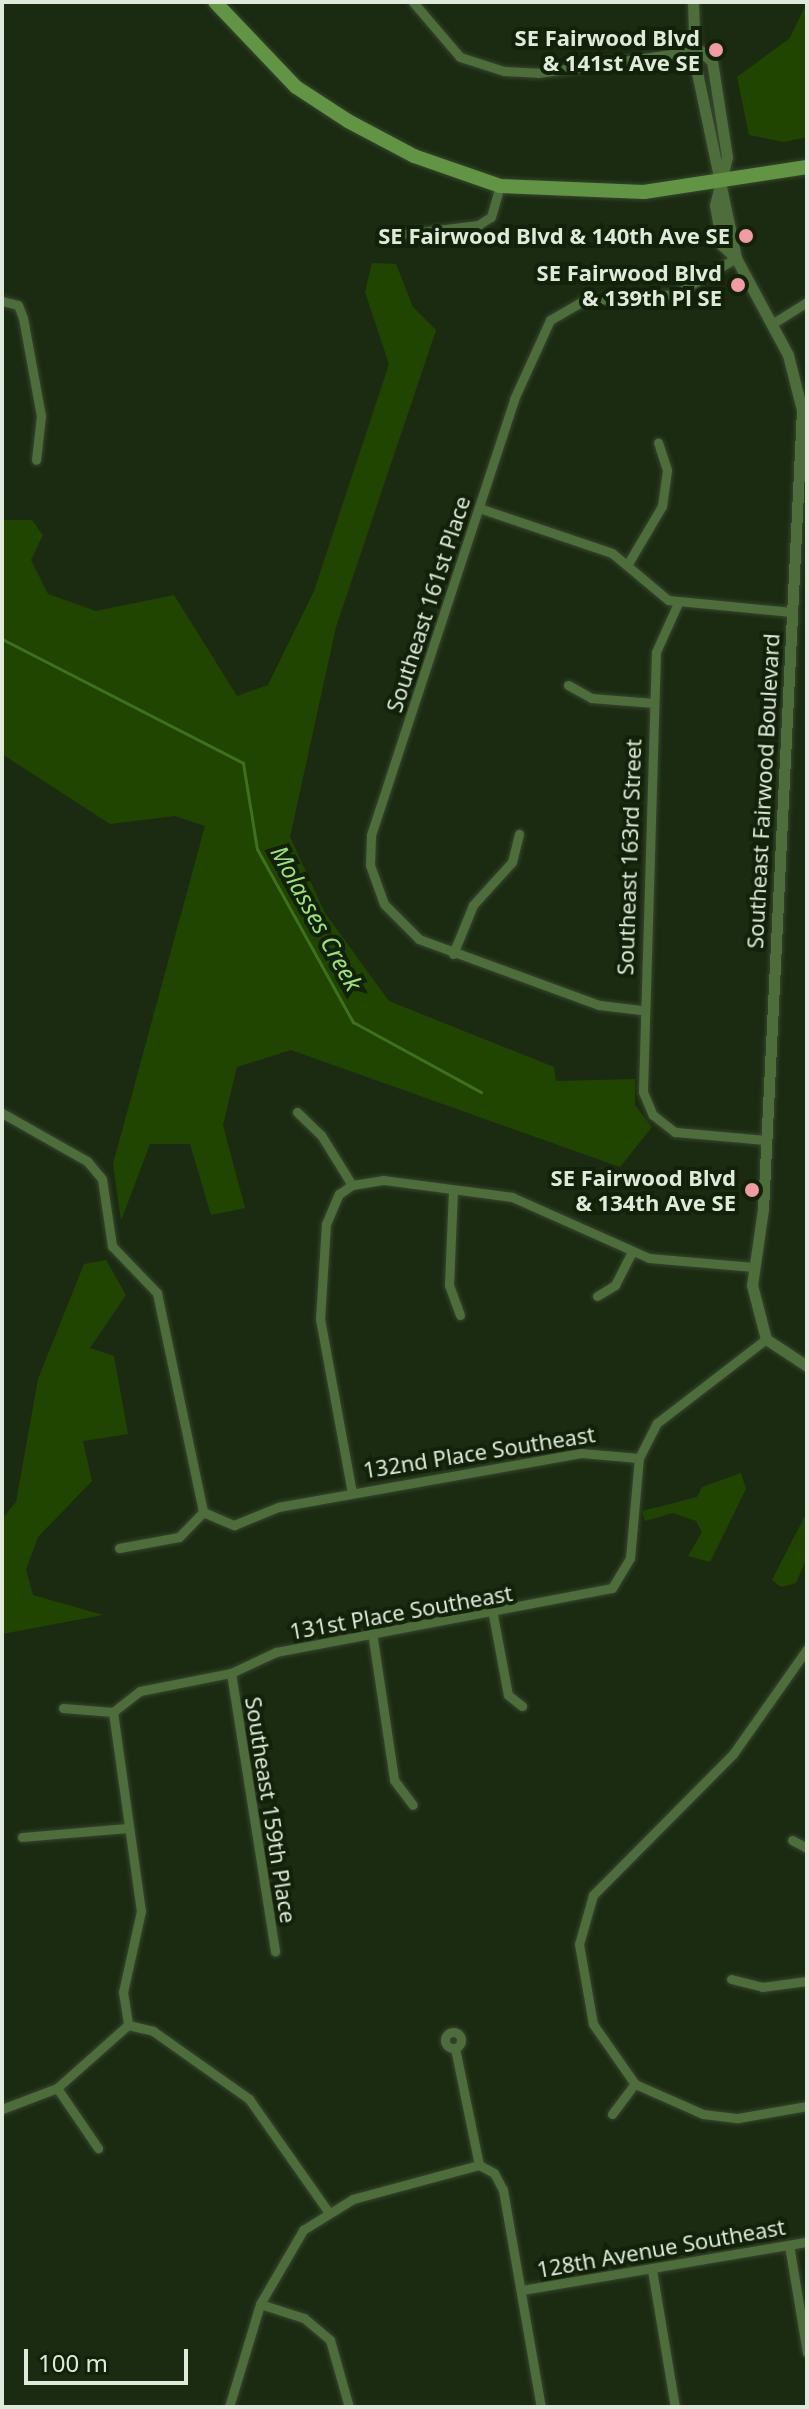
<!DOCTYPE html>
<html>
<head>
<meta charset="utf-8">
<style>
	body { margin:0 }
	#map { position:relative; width:809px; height:2409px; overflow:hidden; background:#1b2b12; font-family:"Noto Sans",sans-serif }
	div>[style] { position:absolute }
	.green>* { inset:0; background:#204500 }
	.stream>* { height:3px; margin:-1.5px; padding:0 1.5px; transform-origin:1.5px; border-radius:1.5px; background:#3f701c }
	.roads { filter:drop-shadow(0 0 2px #36462e) drop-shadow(0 0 2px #36462e) }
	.minor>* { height:9px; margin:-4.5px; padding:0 4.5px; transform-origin:4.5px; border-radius:4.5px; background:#4d6d3b }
	.minor>.ring { margin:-4.5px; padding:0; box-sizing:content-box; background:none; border:9px solid #4d6d3b; border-radius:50% }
	.tertiary>* { height:11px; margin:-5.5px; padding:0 5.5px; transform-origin:5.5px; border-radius:5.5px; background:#4d6d3b }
	.secondary>* { height:14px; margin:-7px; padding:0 7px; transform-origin:7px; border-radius:7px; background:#629543 }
	.dots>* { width:22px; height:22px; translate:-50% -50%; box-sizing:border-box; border:4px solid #122109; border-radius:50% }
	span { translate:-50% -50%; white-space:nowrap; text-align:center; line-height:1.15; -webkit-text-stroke:8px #122109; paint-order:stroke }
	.poi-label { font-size:22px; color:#dfeada; font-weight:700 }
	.right { translate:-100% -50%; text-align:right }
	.street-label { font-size:22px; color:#dfeada }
	.water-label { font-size:24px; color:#9ce175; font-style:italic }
	.frame { position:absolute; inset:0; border:4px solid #dfeada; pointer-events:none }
	.scale { position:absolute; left:24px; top:2349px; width:164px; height:36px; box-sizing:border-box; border:4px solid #dfeada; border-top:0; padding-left:10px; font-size:24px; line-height:28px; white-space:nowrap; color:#dfeada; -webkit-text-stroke:6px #122109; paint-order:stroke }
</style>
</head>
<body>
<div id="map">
	<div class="green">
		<i style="clip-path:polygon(807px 2px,807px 137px,784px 142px,749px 135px,737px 77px,790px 38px)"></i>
		<i style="clip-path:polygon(372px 263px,396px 264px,413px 307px,436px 330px,336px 627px,290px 837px,325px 913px,389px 1001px,554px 1067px,556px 1081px,635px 1079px,635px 1105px,652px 1127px,620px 1167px,291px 1050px,237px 1067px,223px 1125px,245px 1208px,211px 1215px,190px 1144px,150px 1144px,121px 1221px,113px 1164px,205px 826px,175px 816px,110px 824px,2px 754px,2px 520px,32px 520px,43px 535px,31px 560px,48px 594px,96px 611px,174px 595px,237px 696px,268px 685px,314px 591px,389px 364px,365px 292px)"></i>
		<i style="clip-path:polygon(106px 1260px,126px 1295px,90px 1348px,114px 1356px,128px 1434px,83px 1441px,92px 1481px,38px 1537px,26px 1570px,33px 1595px,103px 1615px,2px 1634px,2px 1519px,16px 1502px,38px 1379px,84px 1264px)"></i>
		<i style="clip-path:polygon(741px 1473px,746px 1489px,710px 1562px,688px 1556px,702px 1532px,696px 1521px,673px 1513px,645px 1521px,642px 1511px,697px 1497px,702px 1487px)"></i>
		<i style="clip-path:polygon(807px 1512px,807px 1557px,796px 1583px,781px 1587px,772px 1580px)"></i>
	</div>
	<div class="stream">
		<i style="left:2px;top:639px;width:271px;rotate:27.2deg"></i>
		<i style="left:243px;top:763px;width:87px;rotate:80.8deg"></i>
		<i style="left:257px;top:849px;width:198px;rotate:61deg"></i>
		<i style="left:353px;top:1022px;width:146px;rotate:28.7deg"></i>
	</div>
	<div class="roads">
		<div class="minor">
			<i style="left:413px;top:2px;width:72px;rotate:49.5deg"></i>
			<i style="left:460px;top:57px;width:46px;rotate:17.7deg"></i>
			<i style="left:504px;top:71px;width:34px;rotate:3deg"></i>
			<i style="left:538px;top:73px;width:163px;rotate:-8.1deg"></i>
			<i style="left:388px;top:236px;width:91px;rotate:-7deg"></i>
			<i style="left:478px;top:225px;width:15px;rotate:-32deg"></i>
			<i style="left:491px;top:217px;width:32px;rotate:-74deg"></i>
			<i style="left:2px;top:301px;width:16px;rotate:14deg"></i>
			<i style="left:18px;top:305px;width:14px;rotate:69deg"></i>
			<i style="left:23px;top:318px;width:100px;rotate:79.6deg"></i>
			<i style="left:41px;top:416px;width:44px;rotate:96.5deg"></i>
			<i style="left:772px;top:324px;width:41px;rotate:-32.2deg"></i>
			<i style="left:479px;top:508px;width:140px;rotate:18.7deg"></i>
			<i style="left:612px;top:553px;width:73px;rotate:40deg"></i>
			<i style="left:668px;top:600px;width:124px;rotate:5.6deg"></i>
			<i style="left:629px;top:562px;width:65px;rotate:-59.5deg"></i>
			<i style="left:662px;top:506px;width:36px;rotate:-82deg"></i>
			<i style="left:667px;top:470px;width:29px;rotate:-108deg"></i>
			<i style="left:678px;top:603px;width:54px;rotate:114.2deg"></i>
			<i style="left:656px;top:652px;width:440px;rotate:91.7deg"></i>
			<i style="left:643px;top:1092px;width:25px;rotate:67deg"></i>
			<i style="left:653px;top:1115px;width:28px;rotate:38deg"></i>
			<i style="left:675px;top:1132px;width:92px;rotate:5deg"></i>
			<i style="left:568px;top:685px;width:26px;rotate:29deg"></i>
			<i style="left:591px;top:698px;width:63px;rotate:4.5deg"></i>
			<i style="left:453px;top:954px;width:53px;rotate:-67.8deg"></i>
			<i style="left:473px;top:905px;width:58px;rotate:-47.8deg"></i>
			<i style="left:512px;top:862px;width:29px;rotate:-76deg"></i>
			<i style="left:641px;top:1010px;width:42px;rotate:-173.2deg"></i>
			<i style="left:599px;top:1005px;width:192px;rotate:-159.9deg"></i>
			<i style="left:419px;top:939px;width:49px;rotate:-135deg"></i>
			<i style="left:384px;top:904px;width:41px;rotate:-109.7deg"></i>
			<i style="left:370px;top:865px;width:30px;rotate:-88deg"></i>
			<i style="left:371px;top:835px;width:459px;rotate:-71.8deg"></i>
			<i style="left:514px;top:399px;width:87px;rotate:-65.5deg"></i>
			<i style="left:550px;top:320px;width:38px;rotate:-30deg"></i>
			<i style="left:583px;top:301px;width:93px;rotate:-4.3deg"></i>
			<i style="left:676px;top:294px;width:70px;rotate:-31deg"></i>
			<i style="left:297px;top:1112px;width:33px;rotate:44deg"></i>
			<i style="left:321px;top:1135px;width:59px;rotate:58.2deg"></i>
			<i style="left:2px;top:1113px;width:98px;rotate:29.5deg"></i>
			<i style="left:87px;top:1161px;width:23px;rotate:50deg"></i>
			<i style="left:102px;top:1179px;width:68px;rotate:81.5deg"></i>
			<i style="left:112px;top:1246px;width:65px;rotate:46.2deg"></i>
			<i style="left:157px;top:1293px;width:224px;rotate:78.1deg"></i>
			<i style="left:453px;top:1190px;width:95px;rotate:92.4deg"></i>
			<i style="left:449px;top:1285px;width:32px;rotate:70deg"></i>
			<i style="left:597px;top:1296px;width:21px;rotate:-31deg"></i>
			<i style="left:615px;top:1285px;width:36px;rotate:-63deg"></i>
			<i style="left:352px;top:1493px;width:177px;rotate:-100.4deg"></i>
			<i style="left:320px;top:1319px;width:95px;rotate:-86.4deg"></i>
			<i style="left:326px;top:1224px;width:33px;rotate:-67deg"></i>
			<i style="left:339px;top:1194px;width:16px;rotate:-35deg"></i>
			<i style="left:352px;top:1185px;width:31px;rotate:-9deg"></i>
			<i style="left:383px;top:1180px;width:130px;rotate:7.5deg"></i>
			<i style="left:512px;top:1197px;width:150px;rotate:24deg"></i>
			<i style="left:649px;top:1258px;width:105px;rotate:4.9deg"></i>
			<i style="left:119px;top:1548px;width:61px;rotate:-10.4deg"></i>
			<i style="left:179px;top:1537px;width:35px;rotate:-46deg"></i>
			<i style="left:203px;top:1512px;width:34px;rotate:23deg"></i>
			<i style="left:234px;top:1525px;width:48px;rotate:-22.2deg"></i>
			<i style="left:278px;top:1507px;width:308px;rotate:-10.1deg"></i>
			<i style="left:581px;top:1453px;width:58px;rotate:4.9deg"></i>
			<i style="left:493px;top:1615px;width:81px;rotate:79.4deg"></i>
			<i style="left:508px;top:1695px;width:18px;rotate:38deg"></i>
			<i style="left:372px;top:1632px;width:150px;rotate:81.5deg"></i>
			<i style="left:394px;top:1780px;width:31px;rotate:53deg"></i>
			<i style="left:807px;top:1649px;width:128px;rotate:125.2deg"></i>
			<i style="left:733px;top:1754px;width:199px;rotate:134.8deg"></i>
			<i style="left:593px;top:1895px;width:51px;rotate:105.9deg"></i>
			<i style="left:579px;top:1944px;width:81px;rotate:80.1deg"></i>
			<i style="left:593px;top:2024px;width:73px;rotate:55deg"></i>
			<i style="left:635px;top:2084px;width:74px;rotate:23.8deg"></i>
			<i style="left:703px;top:2114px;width:35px;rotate:7deg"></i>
			<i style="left:738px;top:2118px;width:70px;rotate:-9.9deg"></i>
			<i style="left:231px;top:1673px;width:282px;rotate:81deg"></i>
			<i style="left:63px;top:1708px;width:50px;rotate:4.6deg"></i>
			<i style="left:113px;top:1712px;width:34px;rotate:-38deg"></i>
			<i style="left:140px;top:1691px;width:93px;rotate:-11.2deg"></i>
			<i style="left:231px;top:1673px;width:50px;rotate:-25deg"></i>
			<i style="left:276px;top:1652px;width:342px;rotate:-10.8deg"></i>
			<i style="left:612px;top:1588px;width:35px;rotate:-59deg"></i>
			<i style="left:630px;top:1558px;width:100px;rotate:-84.9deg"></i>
			<i style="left:639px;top:1458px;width:39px;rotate:-63deg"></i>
			<i style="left:657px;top:1423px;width:138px;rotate:-37.6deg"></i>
			<i style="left:113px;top:1712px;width:201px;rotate:82deg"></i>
			<i style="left:141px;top:1911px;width:83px;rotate:102.5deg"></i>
			<i style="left:123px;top:1992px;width:33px;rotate:81deg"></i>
			<i style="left:22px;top:1837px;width:104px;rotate:-4.9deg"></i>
			<i style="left:792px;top:1840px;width:17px;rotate:28deg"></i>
			<i style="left:731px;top:1979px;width:32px;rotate:14deg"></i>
			<i style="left:762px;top:1987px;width:45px;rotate:-7.6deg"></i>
			<i style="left:128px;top:2025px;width:26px;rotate:13deg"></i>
			<i style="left:153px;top:2031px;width:118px;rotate:35.3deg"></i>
			<i style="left:249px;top:2099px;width:136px;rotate:54.9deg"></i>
			<i class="ring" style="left:445px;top:2032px;width:7px;height:7px"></i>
			<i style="left:455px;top:2048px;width:119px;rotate:78.4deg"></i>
			<i style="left:479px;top:2165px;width:17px;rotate:28deg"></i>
			<i style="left:494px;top:2173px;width:19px;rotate:62deg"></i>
			<i style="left:503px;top:2190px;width:220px;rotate:80.1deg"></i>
			<i style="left:57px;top:2088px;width:73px;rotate:55.7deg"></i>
			<i style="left:2px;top:2109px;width:59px;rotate:-20.9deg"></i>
			<i style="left:57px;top:2088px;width:95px;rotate:-41.6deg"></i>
			<i style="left:612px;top:2114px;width:38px;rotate:-53deg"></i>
			<i style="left:789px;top:2245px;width:109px;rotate:80.5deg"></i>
			<i style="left:652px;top:2270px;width:139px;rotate:80.5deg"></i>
			<i style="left:522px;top:2290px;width:289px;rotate:-9.6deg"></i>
			<i style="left:260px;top:2304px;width:46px;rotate:17.7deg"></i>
			<i style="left:304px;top:2318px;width:34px;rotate:40deg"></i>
			<i style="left:330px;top:2340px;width:70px;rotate:74.2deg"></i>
			<i style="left:229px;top:2407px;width:108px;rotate:-73.2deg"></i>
			<i style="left:260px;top:2304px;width:86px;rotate:-59.8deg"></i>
			<i style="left:303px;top:2230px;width:59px;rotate:-31.8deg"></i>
			<i style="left:353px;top:2199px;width:131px;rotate:-15.1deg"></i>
		</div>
		<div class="tertiary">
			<i style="left:693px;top:2px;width:61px;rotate:88.1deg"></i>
			<i style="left:695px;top:63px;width:199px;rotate:78.1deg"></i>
			<i style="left:699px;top:50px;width:17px;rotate:40deg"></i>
			<i style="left:712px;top:61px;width:97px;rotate:81.1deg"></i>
			<i style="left:727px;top:157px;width:49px;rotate:104deg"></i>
			<i style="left:715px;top:205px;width:41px;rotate:80.1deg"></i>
			<i style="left:722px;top:245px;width:19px;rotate:43deg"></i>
			<i style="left:736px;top:258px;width:110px;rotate:61.8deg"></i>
			<i style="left:788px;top:355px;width:57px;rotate:75.7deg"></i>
			<i style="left:802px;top:410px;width:800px;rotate:92.79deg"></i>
			<i style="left:763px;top:1209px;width:77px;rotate:98.2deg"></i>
			<i style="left:752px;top:1285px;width:56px;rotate:75.5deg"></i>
			<i style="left:766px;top:1339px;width:49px;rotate:33.4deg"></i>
		</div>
		<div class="secondary">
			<i style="left:215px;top:2px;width:117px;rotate:46.4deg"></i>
			<i style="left:296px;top:87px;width:62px;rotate:33.2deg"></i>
			<i style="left:348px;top:121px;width:75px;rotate:27.9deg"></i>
			<i style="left:414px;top:156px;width:91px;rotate:19.2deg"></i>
			<i style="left:500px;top:186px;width:144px;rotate:2.4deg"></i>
			<i style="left:644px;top:192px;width:165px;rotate:-8.7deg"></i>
		</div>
	</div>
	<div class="dots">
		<i style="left:716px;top:50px;background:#f49aa3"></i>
		<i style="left:746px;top:236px;background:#f49aa3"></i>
		<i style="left:738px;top:285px;background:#f49aa3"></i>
		<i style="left:752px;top:1190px;background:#f49aa3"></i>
	</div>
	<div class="poi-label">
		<span class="right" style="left:700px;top:50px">SE Fairwood Blvd<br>&amp; 141st Ave SE</span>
		<span class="right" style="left:730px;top:236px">SE Fairwood Blvd &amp; 140th Ave SE</span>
		<span class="right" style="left:722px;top:285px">SE Fairwood Blvd<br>&amp; 139th Pl SE</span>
		<span class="right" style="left:736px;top:1190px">SE Fairwood Blvd<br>&amp; 134th Ave SE</span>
	</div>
	<div class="street-label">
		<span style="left:428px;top:604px;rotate:-72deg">Southeast 161st Place</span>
		<span style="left:763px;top:791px;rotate:-87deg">Southeast Fairwood Boulevard</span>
		<span style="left:629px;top:857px;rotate:-88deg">Southeast 163rd Street</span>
		<span style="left:479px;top:1452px;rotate:-9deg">132nd Place Southeast</span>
		<span style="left:401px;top:1612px;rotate:-10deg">131st Place Southeast</span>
		<span style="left:271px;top:1810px;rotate:81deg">Southeast 159th Place</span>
		<span style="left:661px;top:2248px;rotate:-10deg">128th Avenue Southeast</span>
	</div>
	<div class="water-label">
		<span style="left:317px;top:918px;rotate:61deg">Molasses Creek</span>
	</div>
	<div class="frame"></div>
	<div class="scale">100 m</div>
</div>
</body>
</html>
